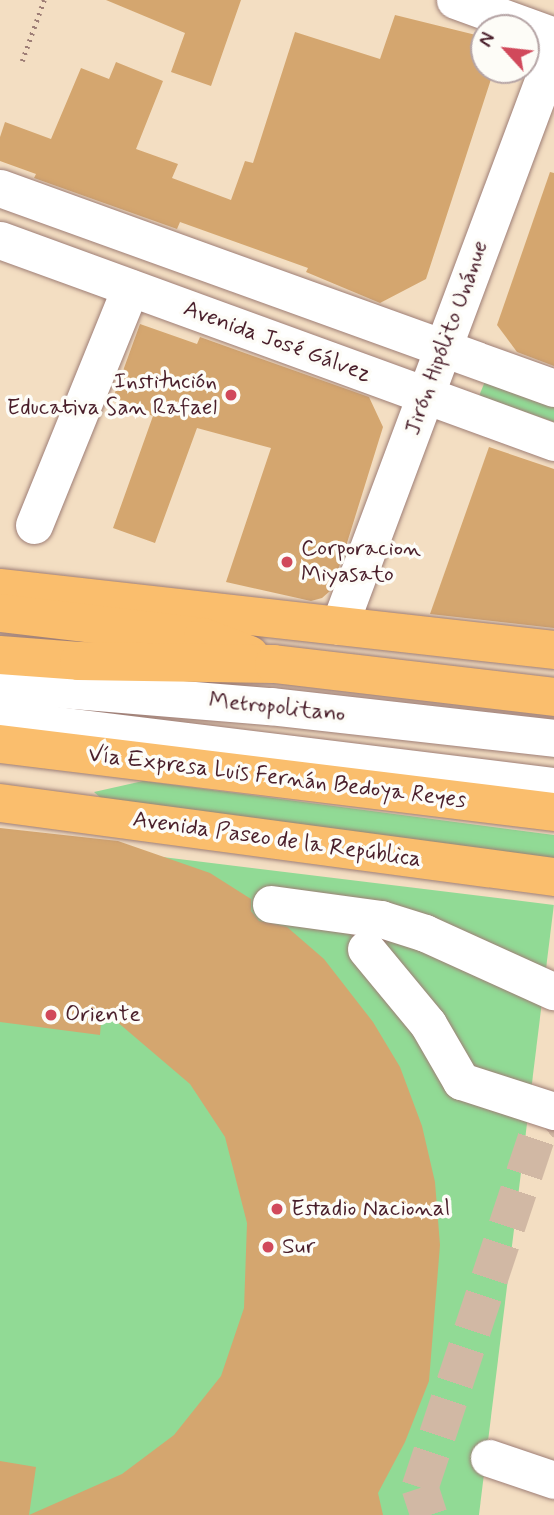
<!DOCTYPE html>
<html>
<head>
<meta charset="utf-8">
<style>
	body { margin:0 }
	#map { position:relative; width:554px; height:1515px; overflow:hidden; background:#f3dec2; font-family:Mynerve,sans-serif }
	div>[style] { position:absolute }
	.green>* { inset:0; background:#91da95; transform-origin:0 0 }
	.building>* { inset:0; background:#d4a66f }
	.minor-tunnel>* { height:37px; margin-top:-18.5px; transform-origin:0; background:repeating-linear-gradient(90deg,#d1b8a4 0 37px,transparent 0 55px) }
	.path>* { height:4.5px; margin-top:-2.25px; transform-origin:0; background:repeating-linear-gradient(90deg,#9e7e76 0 2px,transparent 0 7px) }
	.roads { filter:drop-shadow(0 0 2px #9e7e76) drop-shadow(0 0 2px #9e7e76) }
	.minor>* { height:37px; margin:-18.5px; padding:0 18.5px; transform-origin:18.5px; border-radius:18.5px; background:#fff }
	.major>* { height:38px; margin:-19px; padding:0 19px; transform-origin:19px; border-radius:19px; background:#fabe6d }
	.highway>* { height:38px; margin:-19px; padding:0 19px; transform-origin:19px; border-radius:19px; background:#fabe6d }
	.dots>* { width:19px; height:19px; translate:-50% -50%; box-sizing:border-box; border:4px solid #fdfcf7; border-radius:50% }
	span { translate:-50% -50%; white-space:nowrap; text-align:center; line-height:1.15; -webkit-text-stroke:7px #fdfcf7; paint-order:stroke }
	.street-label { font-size:23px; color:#4a1f2b }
	.poi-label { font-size:23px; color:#4a1f2b }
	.right { translate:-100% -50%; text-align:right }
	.left { translate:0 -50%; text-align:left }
	.north { position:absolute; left:470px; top:14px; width:70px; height:70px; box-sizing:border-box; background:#fdfcf7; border:2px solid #b5a4a5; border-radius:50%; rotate:297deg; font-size:19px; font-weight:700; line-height:28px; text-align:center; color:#4a1f2b }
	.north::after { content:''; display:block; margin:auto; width:24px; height:32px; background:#d1495b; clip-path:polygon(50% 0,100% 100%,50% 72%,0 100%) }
</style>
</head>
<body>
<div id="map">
	<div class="green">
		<i style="clip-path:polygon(486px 379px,554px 404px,554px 422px,479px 396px)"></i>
		<i style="clip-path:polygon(143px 781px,554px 835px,554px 864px,109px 805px,94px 792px)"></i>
		<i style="left:0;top:837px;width:558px;height:678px;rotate:7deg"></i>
	</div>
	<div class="building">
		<i style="clip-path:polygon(106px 0,241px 0,211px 86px,171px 72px,185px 33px)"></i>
		<i style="clip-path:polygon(395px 15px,484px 37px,484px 70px,494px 70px,426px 279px,380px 303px,306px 272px,308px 268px,180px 222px,177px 229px,34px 178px,36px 174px,0 161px,0 137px,5px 122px,51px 139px,81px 68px,109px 79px,116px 62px,163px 81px,136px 149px,178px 164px,172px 178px,231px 200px,245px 161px,253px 163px,295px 32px,380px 59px)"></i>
		<i style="clip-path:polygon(550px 172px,554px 173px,554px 366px,517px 352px,497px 325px)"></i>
		<i style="clip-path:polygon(140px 324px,197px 344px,200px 337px,369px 397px,383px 427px,342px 559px,330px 591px,322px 598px,311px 601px,226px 582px,271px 448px,197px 428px,155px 543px,113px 528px,153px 416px,112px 401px)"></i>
		<i style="clip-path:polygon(489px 447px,554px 469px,554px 628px,430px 614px)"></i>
		<i style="clip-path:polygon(0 828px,118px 841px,210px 873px,251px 899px,251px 911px,259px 921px,287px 927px,324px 959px,373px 1022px,400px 1067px,422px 1126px,435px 1182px,440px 1245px,429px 1381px,405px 1442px,378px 1493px,383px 1515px,0 1515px,0 1461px,36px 1467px,29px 1515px,122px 1474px,174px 1435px,221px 1376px,244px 1308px,247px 1223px,225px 1137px,190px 1084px,102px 1009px,100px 1035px,0 1022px)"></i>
	</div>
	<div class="minor-tunnel">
		<i style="left:429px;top:1515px;width:29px;rotate:-108deg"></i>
		<i style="left:420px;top:1487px;width:384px;rotate:-71.6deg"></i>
		<i style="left:541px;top:1123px;width:17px;rotate:-40deg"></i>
	</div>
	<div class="path">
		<i style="left:22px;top:61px;width:65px;rotate:-70.2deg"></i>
	</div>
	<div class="roads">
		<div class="minor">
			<i style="left:455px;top:0;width:105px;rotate:20deg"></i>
			<i style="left:0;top:188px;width:589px;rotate:19.85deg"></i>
			<i style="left:0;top:240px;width:590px;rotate:20.03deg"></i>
			<i style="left:34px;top:525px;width:256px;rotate:-67.9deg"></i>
			<i style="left:339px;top:626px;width:614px;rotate:-69.5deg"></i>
			<i style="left:0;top:684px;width:271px;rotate:4.7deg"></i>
			<i style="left:270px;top:706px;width:286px;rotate:6.4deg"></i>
			<i style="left:0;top:718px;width:558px;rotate:7deg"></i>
			<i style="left:271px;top:904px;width:111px;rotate:7.8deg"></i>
			<i style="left:381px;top:919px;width:46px;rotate:17.7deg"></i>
			<i style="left:425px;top:933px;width:141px;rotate:24.4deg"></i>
			<i style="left:366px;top:949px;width:97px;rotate:50.4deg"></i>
			<i style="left:428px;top:1024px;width:66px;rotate:59.9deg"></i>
			<i style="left:461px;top:1081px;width:98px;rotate:17.9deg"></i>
			<i style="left:489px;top:1458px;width:69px;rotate:18.7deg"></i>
		</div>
		<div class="major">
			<i style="left:0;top:588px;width:557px;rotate:6.39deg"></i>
			<i style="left:0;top:803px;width:559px;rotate:7.61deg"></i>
		</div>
		<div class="highway">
			<i style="left:0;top:613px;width:204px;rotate:6.7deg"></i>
			<i style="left:203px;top:637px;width:50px;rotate:21deg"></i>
			<i style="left:0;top:655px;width:79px;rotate:4.3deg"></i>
			<i style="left:79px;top:661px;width:195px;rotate:0.9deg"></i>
			<i style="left:274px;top:664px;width:282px;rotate:6.7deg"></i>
			<i style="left:0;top:744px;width:558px;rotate:7deg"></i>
		</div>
	</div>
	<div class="dots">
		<i style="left:231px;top:395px;background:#d1495b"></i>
		<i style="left:287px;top:562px;background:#d1495b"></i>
		<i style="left:51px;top:1015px;background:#d1495b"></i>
		<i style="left:277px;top:1209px;background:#d1495b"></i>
		<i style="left:268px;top:1247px;background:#d1495b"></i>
	</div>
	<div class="street-label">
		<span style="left:447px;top:338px;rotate:-70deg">Jirón Hipólito Unánue</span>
		<span style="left:277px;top:342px;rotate:20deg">Avenida José Gálvez</span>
		<span style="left:277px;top:708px;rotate:6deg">Metropolitano</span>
		<span style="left:277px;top:778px;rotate:7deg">Vía Expresa Luis Fernán Bedoya Reyes</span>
		<span style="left:277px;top:840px;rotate:8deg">Avenida Paseo de la República</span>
	</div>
	<div class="poi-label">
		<span class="right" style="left:217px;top:395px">Institución<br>Educativa San Rafael</span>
		<span class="left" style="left:301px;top:562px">Corporacion<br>Miyasato</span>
		<span class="left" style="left:65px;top:1015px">Oriente</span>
		<span class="left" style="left:291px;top:1209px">Estadio Nacional</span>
		<span class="left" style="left:282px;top:1247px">Sur</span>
	</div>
	<div class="north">N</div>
</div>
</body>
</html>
